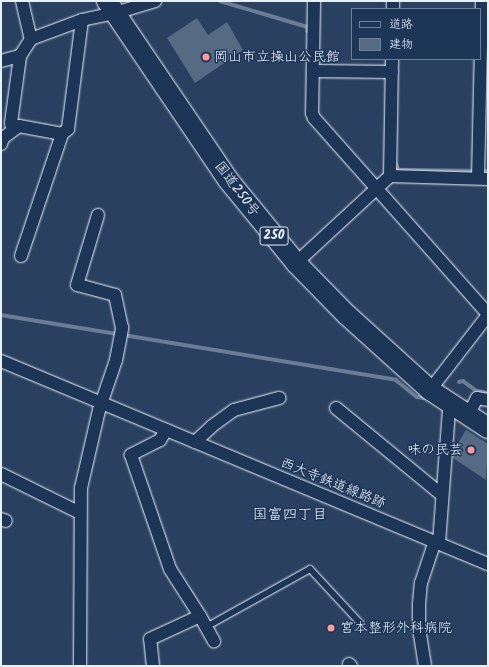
<!DOCTYPE html>
<html>
<head>
<meta charset="utf-8">
<style>
	body { margin:0 }
	#map { position:relative; width:489px; height:667px; overflow:hidden; background:#294061; font-family:Kalam,"Klee One",sans-serif }
	div>[style] { position:absolute }
	.stream>* { height:3.5px; margin:-1.75px; padding:0 1.75px; transform-origin:1.75px; border-radius:1.75px; background:#6b7c95 }
	.building>* { inset:0; background:#556a83 }
	.roads { filter:drop-shadow(0 0 1px #e8f1f8) drop-shadow(0 0 1px #e8f1f8) }
	.service>* { height:6px; margin:-3px; padding:0 3px; transform-origin:3px; border-radius:3px; background:#1d3557 }
	.minor>* { height:12px; margin:-6px; padding:0 6px; transform-origin:6px; border-radius:6px; background:#1d3557 }
	.trunk>* { height:20px; margin:-10px; padding:0 10px; transform-origin:10px; border-radius:10px; background:#1d3557 }
	.dots>* { width:11px; height:11px; translate:-50% -50%; box-sizing:border-box; border:2px solid #1d3557; border-radius:50% }
	span { translate:-50% -50%; white-space:nowrap; text-align:center; line-height:1.15; -webkit-text-stroke:3px #1d3557; paint-order:stroke }
	.shield-label span { padding:1px 3px; background:#1d3557; border:1px solid; border-radius:3px; -webkit-text-stroke-width:0 }
	.shield-label { font-size:13px; color:#e8f1f8; font-weight:700 }
	.poi-label { font-size:14px; color:#e8f1f8 }
	.left { translate:0 -50%; text-align:left }
	.right { translate:-100% -50%; text-align:right }
	.street-label { font-size:14px; color:#e8f1f8 }
	.neighbourhood-label { font-size:15px; color:#e8f1f8 }
	.frame { position:absolute; inset:0; border:2px solid #e8f1f8; pointer-events:none }
	.legend { position:absolute; left:351px; top:8px; width:130px; height:52px; box-sizing:border-box; background:#1d3557; border:1px solid #6e8097; margin:0; padding:5px 7px; list-style:none; font-size:12px; color:#e8f1f8 }
	.legend li { display:flex; align-items:center; gap:8px; height:20px }
	.legend b { width:20px; border:1px solid #6e8097 }
</style>
</head>
<body>
<div id="map">
	<div class="stream">
		<i style="left:220px;top:1px;width:92px;rotate:16.5deg"></i>
		<i style="left:308px;top:27px;width:4px;rotate:90deg"></i>
		<i style="left:396px;top:163px;width:8px;rotate:67deg"></i>
		<i style="left:399px;top:170px;width:89px;rotate:0.6deg"></i>
		<i style="left:1px;top:315px;width:400px;rotate:9.3deg"></i>
		<i style="left:396px;top:380px;width:27px;rotate:39deg"></i>
		<i style="left:417px;top:397px;width:7px;rotate:8deg"></i>
		<i style="left:459px;top:382px;width:4px;rotate:-14deg"></i>
		<i style="left:463px;top:381px;width:17px;rotate:36deg"></i>
		<i style="left:477px;top:391px;width:11px;rotate:10deg"></i>
	</div>
	<div class="building">
		<i style="clip-path:polygon(197px 18px,208px 35px,227px 22px,243px 50px,195px 83px,167px 38px)"></i>
		<i style="clip-path:polygon(466px 430px,488px 444px,486px 480px,450px 456px)"></i>
	</div>
	<div class="roads">
		<div class="service">
			<i style="left:206px;top:627px;width:119px;rotate:-29.1deg"></i>
			<i style="left:310px;top:569px;width:74px;rotate:47.2deg"></i>
		</div>
		<div class="minor">
			<i style="left:22px;top:1px;width:39px;rotate:77deg"></i>
			<i style="left:314px;top:1px;width:112px;rotate:91deg"></i>
			<i style="left:312px;top:113px;width:5px;rotate:68deg"></i>
			<i style="left:314px;top:118px;width:262px;rotate:48.4deg"></i>
			<i style="left:393px;top:9px;width:8px;rotate:-90deg"></i>
			<i style="left:1px;top:61px;width:20px;rotate:-15deg"></i>
			<i style="left:313px;top:71px;width:79px;rotate:0.7deg"></i>
			<i style="left:13px;top:130px;width:7px;rotate:-106deg"></i>
			<i style="left:11px;top:123px;width:68px;rotate:-82.3deg"></i>
			<i style="left:20px;top:56px;width:20px;rotate:-57deg"></i>
			<i style="left:31px;top:39px;width:54px;rotate:-20.4deg"></i>
			<i style="left:1px;top:144px;width:6px;rotate:-72deg"></i>
			<i style="left:3px;top:138px;width:20px;rotate:-37deg"></i>
			<i style="left:19px;top:126px;width:44px;rotate:10.5deg"></i>
			<i style="left:390px;top:176px;width:117px;rotate:-89deg"></i>
			<i style="left:478px;top:178px;width:177px;rotate:-88.7deg"></i>
			<i style="left:21px;top:256px;width:129px;rotate:-71.4deg"></i>
			<i style="left:62px;top:134px;width:8px;rotate:-40deg"></i>
			<i style="left:68px;top:129px;width:110px;rotate:-82.7deg"></i>
			<i style="left:82px;top:20px;width:34px;rotate:-12deg"></i>
			<i style="left:115px;top:13px;width:42px;rotate:-16.7deg"></i>
			<i style="left:296px;top:263px;width:128px;rotate:-42.8deg"></i>
			<i style="left:390px;top:176px;width:98px;rotate:1.8deg"></i>
			<i style="left:1px;top:361px;width:528px;rotate:22.63deg"></i>
			<i style="left:430px;top:390px;width:95px;rotate:-52.3deg"></i>
			<i style="left:336px;top:408px;width:137px;rotate:39.4deg"></i>
			<i style="left:468px;top:415px;width:19px;rotate:-62deg"></i>
			<i style="left:477px;top:398px;width:11px;rotate:10deg"></i>
			<i style="left:166px;top:430px;width:12px;rotate:121deg"></i>
			<i style="left:160px;top:440px;width:33px;rotate:153deg"></i>
			<i style="left:131px;top:455px;width:120px;rotate:71.1deg"></i>
			<i style="left:170px;top:569px;width:56px;rotate:57.4deg"></i>
			<i style="left:195px;top:442px;width:23px;rotate:-43deg"></i>
			<i style="left:212px;top:426px;width:27px;rotate:-36deg"></i>
			<i style="left:234px;top:410px;width:47px;rotate:-14.9deg"></i>
			<i style="left:1px;top:474px;width:88px;rotate:26.3deg"></i>
			<i style="left:1px;top:519px;width:5px;rotate:22deg"></i>
			<i style="left:439px;top:543px;width:132px;rotate:-85.7deg"></i>
			<i style="left:449px;top:411px;width:8px;rotate:-67deg"></i>
			<i style="left:349px;top:664px;width:3px;rotate:45deg"></i>
			<i style="left:80px;top:666px;width:178px;rotate:-89.7deg"></i>
			<i style="left:81px;top:488px;width:80px;rotate:-77deg"></i>
			<i style="left:99px;top:410px;width:53px;rotate:-71.2deg"></i>
			<i style="left:116px;top:360px;width:33px;rotate:-79deg"></i>
			<i style="left:122px;top:328px;width:34px;rotate:-102deg"></i>
			<i style="left:115px;top:295px;width:39px;rotate:-165deg"></i>
			<i style="left:77px;top:285px;width:73px;rotate:-73.3deg"></i>
			<i style="left:153px;top:666px;width:27px;rotate:-96deg"></i>
			<i style="left:150px;top:639px;width:55px;rotate:-24.7deg"></i>
			<i style="left:200px;top:616px;width:29px;rotate:61deg"></i>
			<i style="left:425px;top:666px;width:37px;rotate:-99deg"></i>
			<i style="left:419px;top:629px;width:25px;rotate:-90deg"></i>
			<i style="left:419px;top:604px;width:21px;rotate:-85deg"></i>
			<i style="left:421px;top:583px;width:44px;rotate:-71.6deg"></i>
		</div>
		<div class="trunk">
			<i style="left:107px;top:1px;width:217px;rotate:55.9deg"></i>
			<i style="left:229px;top:181px;width:106px;rotate:50.7deg"></i>
			<i style="left:296px;top:263px;width:73px;rotate:45.6deg"></i>
			<i style="left:347px;top:315px;width:112px;rotate:42.1deg"></i>
			<i style="left:430px;top:390px;width:69px;rotate:33.2deg"></i>
		</div>
	</div>
	<div class="dots">
		<i style="left:206px;top:57px;background:#ff9aa2"></i>
		<i style="left:471px;top:450px;background:#ff9aa2"></i>
		<i style="left:331px;top:628px;background:#ff9aa2"></i>
	</div>
	<div class="shield-label">
		<span style="left:274px;top:236px">250</span>
	</div>
	<div class="poi-label">
		<span class="left" style="left:214px;top:57px">岡山市立操山公民館</span>
		<span class="right" style="left:463px;top:450px">味の民芸</span>
		<span class="left" style="left:340px;top:628px">宮本整形外科病院</span>
	</div>
	<div class="street-label">
		<span style="left:237px;top:189px;rotate:53deg">国道250号</span>
		<span style="left:333px;top:483px;rotate:22deg">西大寺鉄道線路跡</span>
	</div>
	<div class="neighbourhood-label">
		<span style="left:290px;top:516px">国富四丁目</span>
	</div>
	<div class="frame"></div>
	<ul class="legend">
	<li><b style="height:5px;background:#1d3557"></b>道路</li>
	<li><b style="height:11px;background:#556a83"></b>建物</li>
	</ul>
</div>
</body>
</html>
